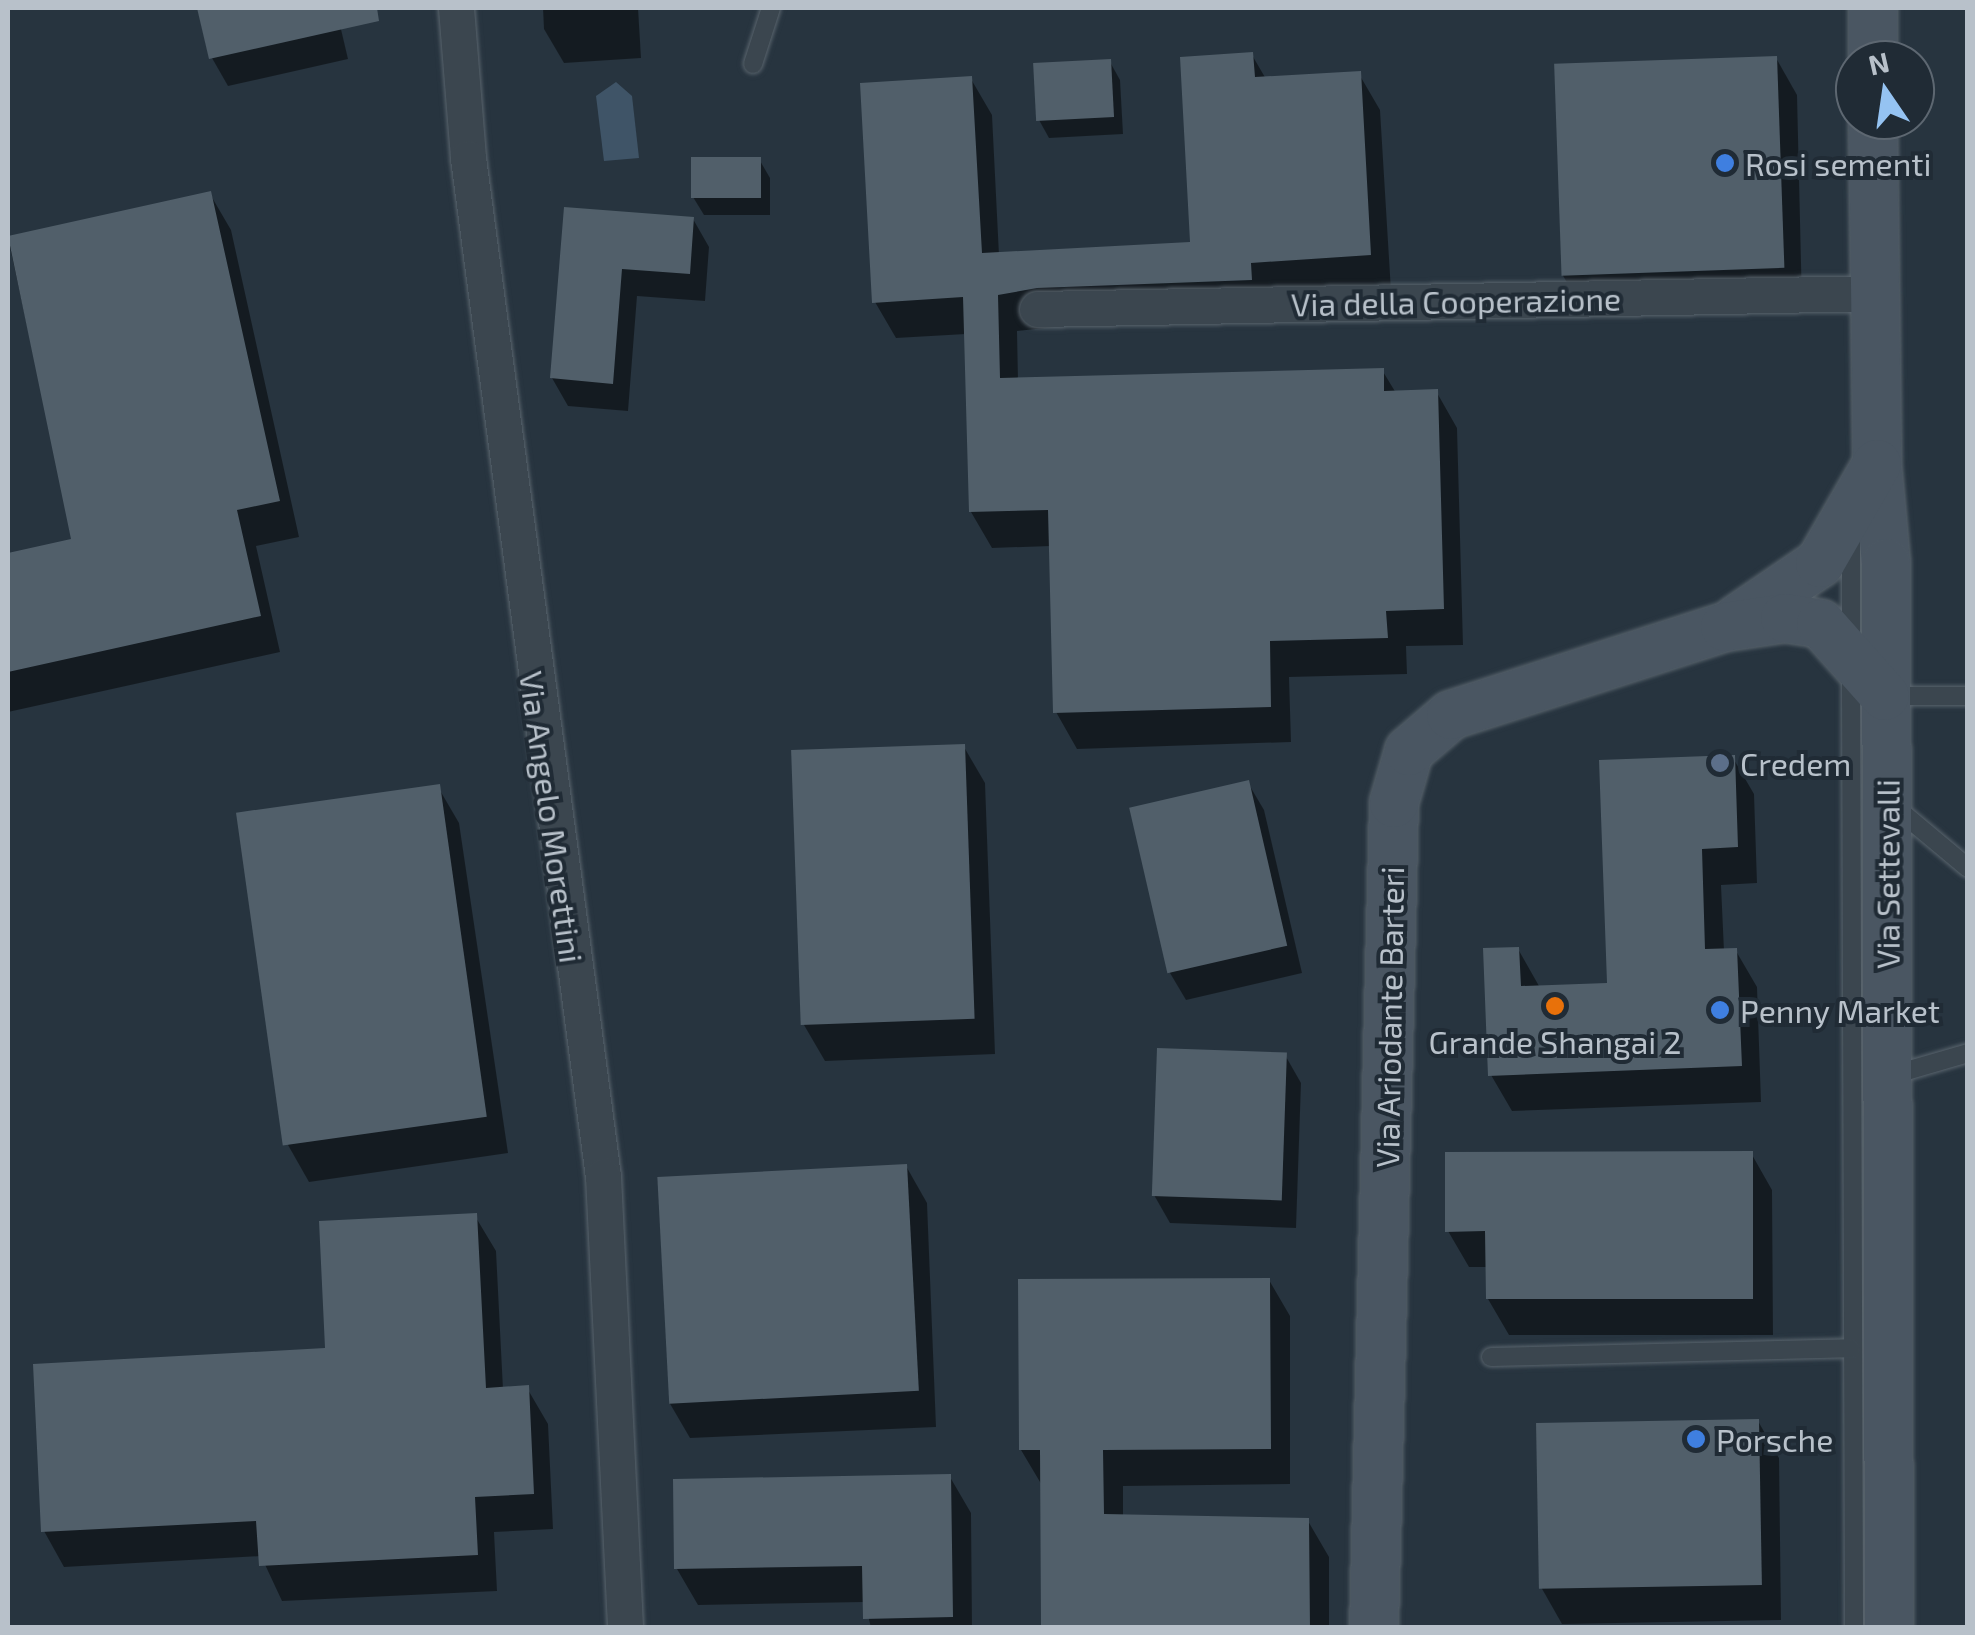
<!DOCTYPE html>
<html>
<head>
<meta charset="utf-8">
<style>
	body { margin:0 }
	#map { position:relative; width:1975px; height:1635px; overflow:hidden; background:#27343f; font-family:"Exo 2",sans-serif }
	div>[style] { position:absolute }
	.water>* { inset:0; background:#3f5467 }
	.shadow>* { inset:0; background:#0007 }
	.building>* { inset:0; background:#515f6a; transform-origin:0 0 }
	.roads { filter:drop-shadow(0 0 2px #59646d) drop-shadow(0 0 2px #59646d) }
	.lane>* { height:18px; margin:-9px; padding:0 9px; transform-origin:9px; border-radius:9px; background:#3b464f }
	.street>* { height:35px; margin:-17.5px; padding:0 17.5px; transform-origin:17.5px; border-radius:17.5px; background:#3b464f }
	.secondary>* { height:48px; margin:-24px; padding:0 24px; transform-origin:24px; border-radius:24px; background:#4a5662 }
	.dots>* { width:28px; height:28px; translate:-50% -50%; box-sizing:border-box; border:5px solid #202b35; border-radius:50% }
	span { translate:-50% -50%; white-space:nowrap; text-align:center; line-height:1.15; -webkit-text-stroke:8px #202b35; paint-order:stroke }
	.poi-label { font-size:32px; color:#b8c1ca }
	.left { translate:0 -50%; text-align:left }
	.street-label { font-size:32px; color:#b8c1ca }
	.frame { position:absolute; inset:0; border:10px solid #b8c1ca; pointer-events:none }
	.north { position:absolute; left:1835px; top:40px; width:100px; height:100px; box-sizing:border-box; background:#202b35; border:2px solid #5d6771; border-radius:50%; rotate:347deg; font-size:28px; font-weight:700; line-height:40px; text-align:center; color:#b8c1ca }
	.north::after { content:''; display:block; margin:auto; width:35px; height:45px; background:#95c3f2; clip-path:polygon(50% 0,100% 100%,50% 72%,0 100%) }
</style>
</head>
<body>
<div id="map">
	<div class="water">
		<i style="clip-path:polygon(616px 82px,632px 96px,639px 158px,604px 161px,596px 96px)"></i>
	</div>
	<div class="shadow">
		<i style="clip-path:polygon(200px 8px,336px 8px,348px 59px,228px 86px,212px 58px)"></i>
		<i style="clip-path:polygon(543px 8px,638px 8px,641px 58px,564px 63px,544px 29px)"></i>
		<i style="clip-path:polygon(1252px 55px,1266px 79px,1359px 74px,1380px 110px,1391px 291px,1017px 331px,1018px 380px,1382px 370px,1396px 393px,1436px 391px,1457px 428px,1463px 645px,1406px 646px,1407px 674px,1289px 677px,1291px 742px,1077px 749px,1056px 712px,1051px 546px,992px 548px,971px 512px,966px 334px,896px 338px,875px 302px,971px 79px,992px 115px,999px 255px,1193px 244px)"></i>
		<i style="clip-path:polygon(1776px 58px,1797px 95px,1802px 304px,1583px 310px,1562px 274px)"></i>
		<i style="clip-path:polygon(1110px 62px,1120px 80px,1123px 134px,1049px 138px,1039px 120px)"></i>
		<i style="clip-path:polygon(759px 159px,770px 178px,770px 215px,704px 215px,693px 197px)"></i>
		<i style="clip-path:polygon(210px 194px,231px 230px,299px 537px,256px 546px,280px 652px,8px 712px,8px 556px,74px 541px,8px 238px)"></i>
		<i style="clip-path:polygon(566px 209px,693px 219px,709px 247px,705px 301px,637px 296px,628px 411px,568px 406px,552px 378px)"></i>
		<i style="clip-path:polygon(964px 747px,985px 783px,995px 1054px,825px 1061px,804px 1025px)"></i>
		<i style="clip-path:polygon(1733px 758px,1754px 794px,1757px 883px,1721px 885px,1724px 951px,1736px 951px,1757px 987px,1761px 1102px,1512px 1111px,1491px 1075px,1518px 949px,1539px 986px,1610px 985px)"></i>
		<i style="clip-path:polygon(1248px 783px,1264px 810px,1302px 973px,1186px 1000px,1170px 973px)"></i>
		<i style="clip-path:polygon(438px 787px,459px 823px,508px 1153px,309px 1182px,288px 1145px)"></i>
		<i style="clip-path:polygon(1285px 1055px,1301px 1083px,1296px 1228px,1170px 1223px,1154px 1195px)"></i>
		<i style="clip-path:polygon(1751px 1153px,1772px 1190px,1773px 1335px,1509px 1335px,1488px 1299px,1488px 1267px,1469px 1267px,1448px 1231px)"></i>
		<i style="clip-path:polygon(906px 1166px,927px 1203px,936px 1427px,690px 1438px,669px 1402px)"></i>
		<i style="clip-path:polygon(475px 1216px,496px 1251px,503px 1389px,527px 1388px,548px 1424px,553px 1529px,494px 1532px,497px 1591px,282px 1601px,261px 1556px,64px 1567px,44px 1531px,327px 1351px)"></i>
		<i style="clip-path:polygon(1269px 1280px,1290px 1316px,1290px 1484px,1123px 1486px,1123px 1516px,1308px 1521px,1329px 1557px,1329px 1628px,1044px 1628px,1043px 1487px,1021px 1450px)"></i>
		<i style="clip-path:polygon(1758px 1421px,1779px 1458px,1781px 1620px,1562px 1624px,1541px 1587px)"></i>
		<i style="clip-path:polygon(950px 1477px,971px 1513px,972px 1628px,871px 1628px,865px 1602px,698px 1605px,677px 1569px)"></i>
	</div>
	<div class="building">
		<i style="clip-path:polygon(197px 8px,377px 8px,379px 21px,209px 59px)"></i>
		<i style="clip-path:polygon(1253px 52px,1255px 77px,1361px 71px,1371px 255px,1251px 263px,1252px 280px,1037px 288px,998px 295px,1000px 378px,1384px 368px,1384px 391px,1438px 389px,1444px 609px,1386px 611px,1388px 638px,1270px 641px,1271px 707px,1053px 713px,1048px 510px,969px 512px,963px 297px,872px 303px,860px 83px,972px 76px,982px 253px,1190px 242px,1180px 57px)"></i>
		<i style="left:1777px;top:56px;width:212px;height:223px;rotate:88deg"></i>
		<i style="left:1111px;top:59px;width:58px;height:78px;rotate:87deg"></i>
		<i style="left:761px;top:157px;width:41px;height:70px;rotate:90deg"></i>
		<i style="clip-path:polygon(211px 191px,280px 501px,237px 510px,261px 616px,8px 672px,8px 553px,71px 539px,8px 236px)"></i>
		<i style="clip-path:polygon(564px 207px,694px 217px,690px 274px,622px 269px,613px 384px,550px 378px)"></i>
		<i style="left:965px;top:744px;width:275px;height:174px;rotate:88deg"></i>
		<i style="clip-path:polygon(1735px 755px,1738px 847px,1702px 849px,1705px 949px,1737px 948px,1742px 1066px,1488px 1076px,1483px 948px,1519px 947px,1521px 986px,1607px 983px,1599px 760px)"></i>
		<i style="left:1249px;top:780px;width:170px;height:123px;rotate:77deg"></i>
		<i style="left:440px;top:784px;width:336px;height:206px;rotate:82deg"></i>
		<i style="left:1157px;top:1048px;width:130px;height:148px;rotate:2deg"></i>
		<i style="clip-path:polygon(1753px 1151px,1753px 1299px,1486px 1299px,1485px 1231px,1445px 1232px,1445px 1152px)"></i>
		<i style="left:907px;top:1164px;width:227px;height:250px;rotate:87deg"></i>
		<i style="clip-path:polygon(477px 1213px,486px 1388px,529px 1385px,534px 1494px,475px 1497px,478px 1555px,259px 1566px,256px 1521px,41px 1532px,33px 1364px,325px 1348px,319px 1221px)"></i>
		<i style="clip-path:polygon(1270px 1278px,1271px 1449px,1103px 1450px,1104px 1514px,1309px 1518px,1310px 1628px,1041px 1628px,1040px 1450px,1019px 1450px,1018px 1279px)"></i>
		<i style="left:1759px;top:1419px;width:166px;height:223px;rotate:89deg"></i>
		<i style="clip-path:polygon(951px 1474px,953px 1617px,863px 1619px,862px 1566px,674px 1569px,673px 1479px)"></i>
	</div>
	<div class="roads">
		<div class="lane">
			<i style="left:753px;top:64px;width:59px;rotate:-72.2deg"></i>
			<i style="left:1851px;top:534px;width:109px;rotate:90deg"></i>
			<i style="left:1851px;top:674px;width:954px;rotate:89.82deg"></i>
			<i style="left:1886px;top:696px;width:82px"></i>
			<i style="left:1895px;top:807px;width:95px;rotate:39.9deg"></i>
			<i style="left:1889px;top:1076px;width:82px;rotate:-16.2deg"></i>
			<i style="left:1491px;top:1357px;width:360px;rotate:-1.4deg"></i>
		</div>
		<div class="street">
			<i style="left:456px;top:8px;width:150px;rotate:85.4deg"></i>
			<i style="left:468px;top:158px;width:1027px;rotate:82.45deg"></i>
			<i style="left:603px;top:1176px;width:453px;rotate:87.2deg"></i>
			<i style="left:1037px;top:309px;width:838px;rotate:-1.09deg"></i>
		</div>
		<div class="secondary">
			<i style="left:1873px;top:8px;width:52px;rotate:90deg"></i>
			<i style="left:1873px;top:120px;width:344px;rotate:89.3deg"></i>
			<i style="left:1877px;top:464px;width:99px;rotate:84.8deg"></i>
			<i style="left:1886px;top:563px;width:1065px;rotate:89.84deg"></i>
			<i style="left:1736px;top:620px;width:102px;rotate:-34.2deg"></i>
			<i style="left:1820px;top:563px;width:114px;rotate:-60.1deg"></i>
			<i style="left:1374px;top:1628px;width:825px;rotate:-88.61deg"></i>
			<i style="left:1394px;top:803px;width:54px;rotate:-73.9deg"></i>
			<i style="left:1409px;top:751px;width:55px;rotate:-40.6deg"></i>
			<i style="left:1451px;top:715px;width:288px;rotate:-17.8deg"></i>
			<i style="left:1725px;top:627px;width:61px;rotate:-8.5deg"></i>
			<i style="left:1785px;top:618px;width:36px;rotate:9deg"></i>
			<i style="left:1821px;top:624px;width:96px;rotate:48.4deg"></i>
		</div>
	</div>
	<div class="dots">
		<i style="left:1725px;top:163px;background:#3f7fe0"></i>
		<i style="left:1720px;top:763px;background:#5c6f8a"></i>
		<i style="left:1555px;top:1006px;background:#e8710a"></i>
		<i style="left:1720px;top:1010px;background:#3f7fe0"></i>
		<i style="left:1696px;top:1439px;background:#3f7fe0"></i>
	</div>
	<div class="poi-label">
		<span class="left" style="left:1745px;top:163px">Rosi sementi</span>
		<span class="left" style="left:1740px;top:763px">Credem</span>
		<span class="left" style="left:1740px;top:1010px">Penny Market</span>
		<span style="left:1555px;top:1041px">Grande Shangai 2</span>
		<span class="left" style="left:1716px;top:1439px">Porsche</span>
	</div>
	<div class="street-label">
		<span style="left:1456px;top:301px;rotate:-1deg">Via della Cooperazione</span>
		<span style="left:552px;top:817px;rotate:82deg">Via Angelo Morettini</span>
		<span style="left:1887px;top:874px;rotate:-90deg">Via Settevalli</span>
		<span style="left:1389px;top:1017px;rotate:-89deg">Via Ariodante Barteri</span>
	</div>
	<div class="frame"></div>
	<div class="north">N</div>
</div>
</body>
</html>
